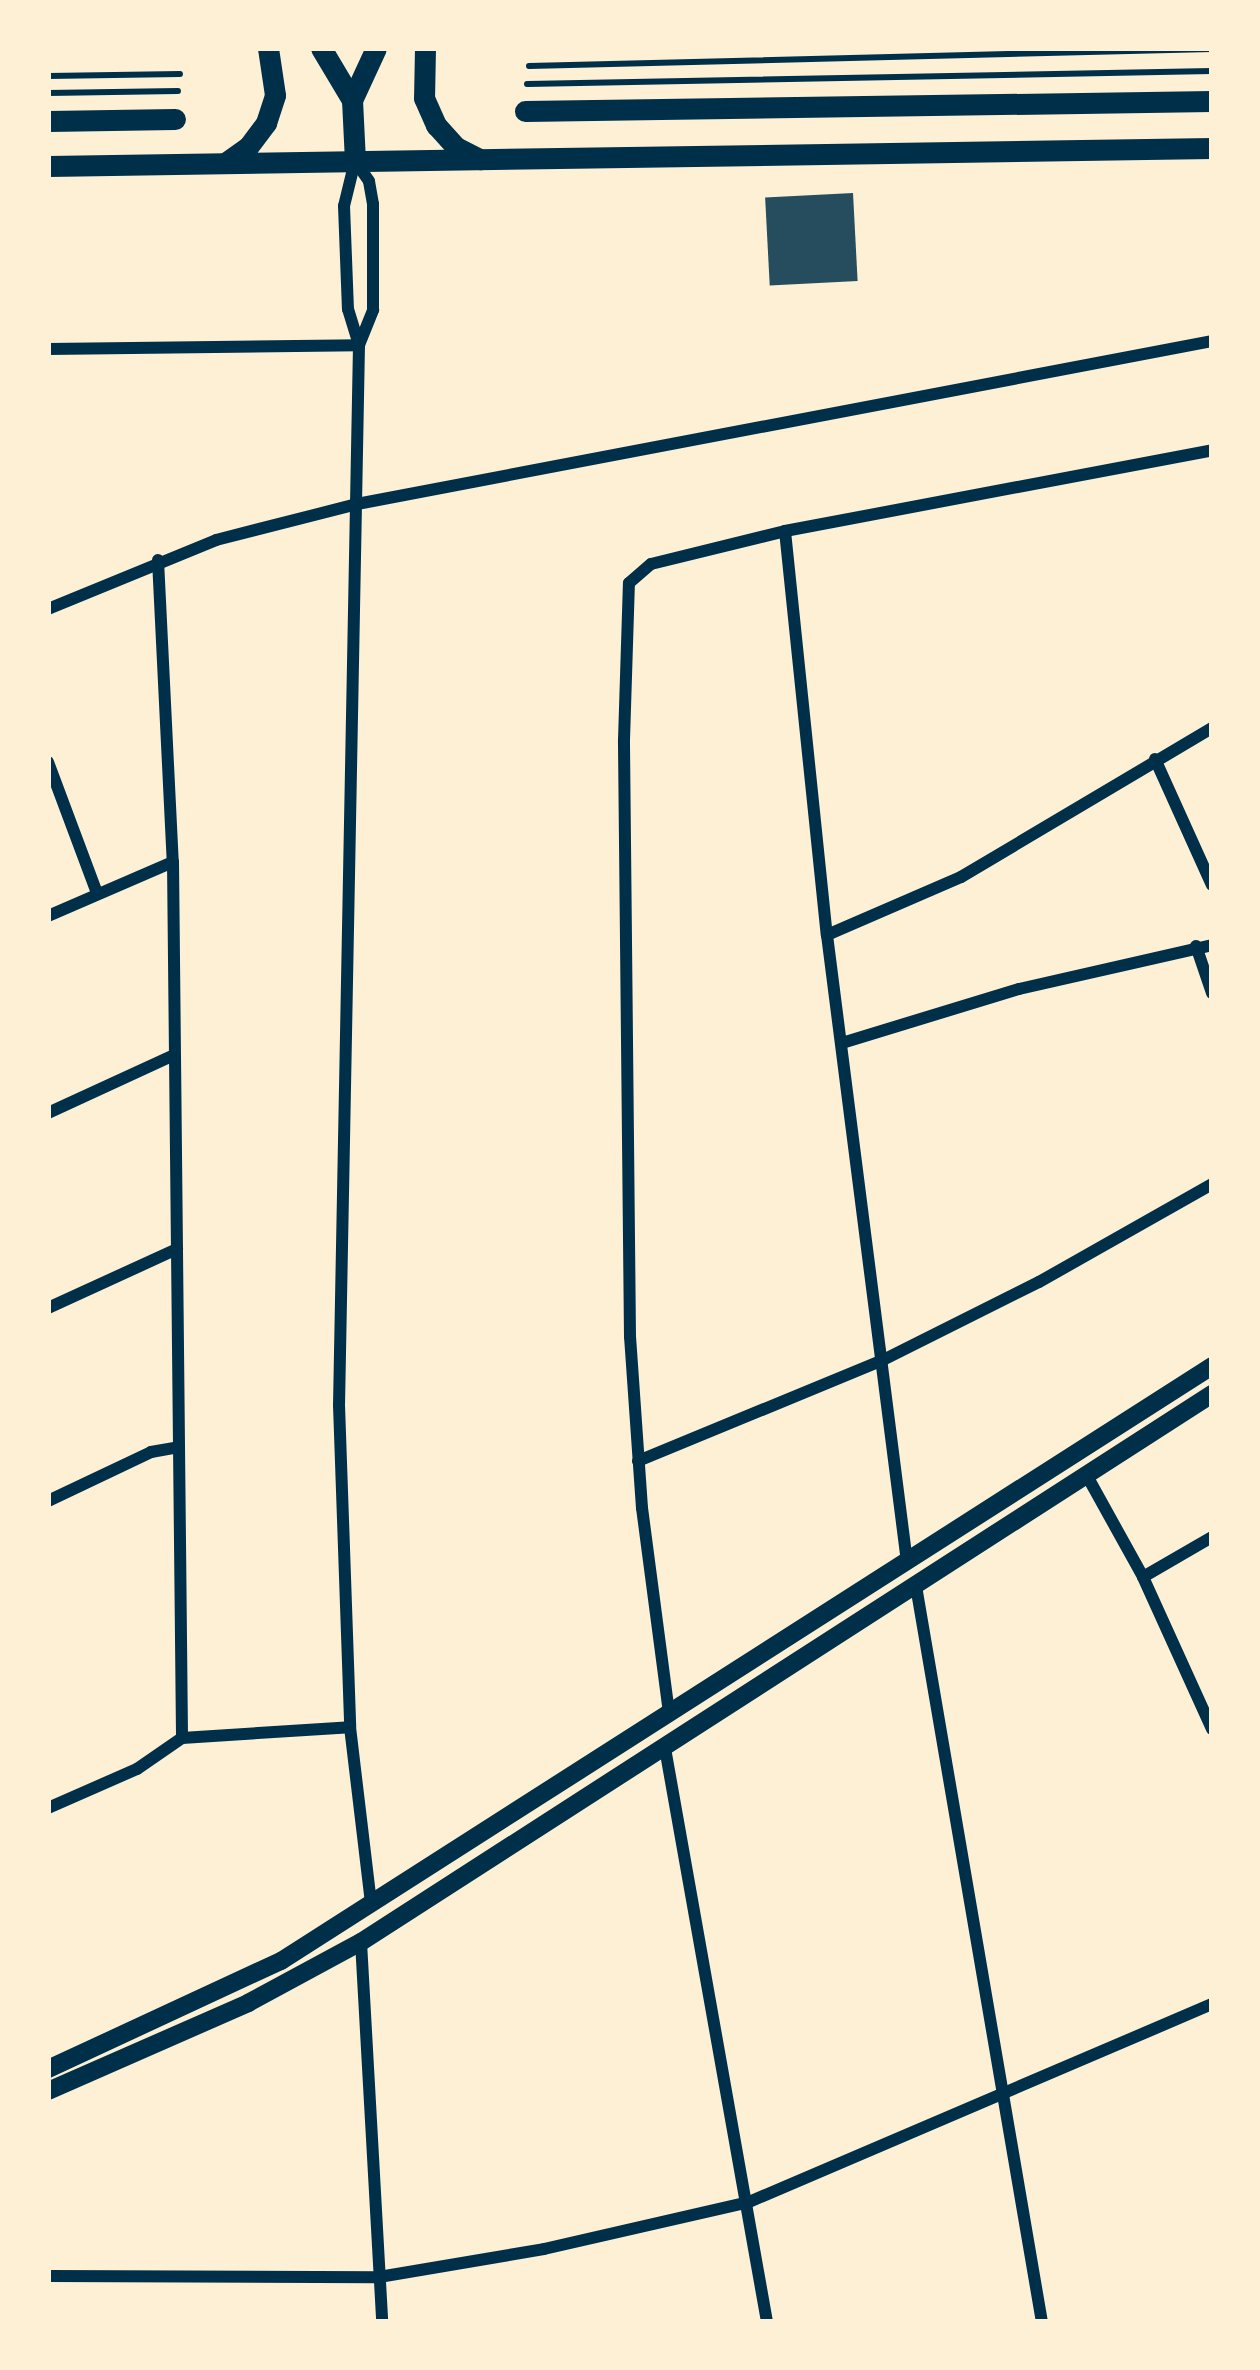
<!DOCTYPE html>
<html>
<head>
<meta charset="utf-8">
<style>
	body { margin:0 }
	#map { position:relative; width:1260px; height:2370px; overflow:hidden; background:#fdf0d5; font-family:Merriweather,serif }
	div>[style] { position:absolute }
	.building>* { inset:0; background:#264d5e; transform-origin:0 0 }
	.service>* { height:6px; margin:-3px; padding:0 3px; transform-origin:3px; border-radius:3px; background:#003049 }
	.minor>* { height:12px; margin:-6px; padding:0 6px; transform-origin:6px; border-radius:6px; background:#003049 }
	.secondary>* { height:18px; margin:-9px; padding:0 9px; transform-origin:9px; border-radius:9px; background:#003049 }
	.trunk>* { height:21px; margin:-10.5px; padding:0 10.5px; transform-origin:10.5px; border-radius:10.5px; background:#003049 }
	span { translate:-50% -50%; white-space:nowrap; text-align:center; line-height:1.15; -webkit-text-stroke:12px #fdf0d5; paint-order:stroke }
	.frame { position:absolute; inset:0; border:51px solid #fdf0d5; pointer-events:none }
</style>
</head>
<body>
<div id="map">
	<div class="building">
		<i style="left:853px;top:193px;width:88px;height:88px;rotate:87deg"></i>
	</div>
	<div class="service">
		<i style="left:529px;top:66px;width:683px;rotate:-1.43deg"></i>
		<i style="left:48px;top:76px;width:132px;rotate:-0.9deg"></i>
		<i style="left:527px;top:84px;width:685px;rotate:-1.09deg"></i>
		<i style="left:48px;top:93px;width:130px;rotate:-0.9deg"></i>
	</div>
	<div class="minor">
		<i style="left:359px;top:345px;width:38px;rotate:-68deg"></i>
		<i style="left:373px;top:310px;width:106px;rotate:-90deg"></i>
		<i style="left:373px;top:204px;width:23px;rotate:-100deg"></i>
		<i style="left:369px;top:181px;width:24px;rotate:-125deg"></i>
		<i style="left:355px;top:161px;width:46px;rotate:103.7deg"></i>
		<i style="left:344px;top:206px;width:103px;rotate:87.8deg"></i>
		<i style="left:348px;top:309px;width:38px;rotate:73deg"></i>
		<i style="left:359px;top:345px;width:1060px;rotate:91.08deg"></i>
		<i style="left:339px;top:1405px;width:322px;rotate:88deg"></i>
		<i style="left:350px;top:1727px;width:177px;rotate:83.2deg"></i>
		<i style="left:48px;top:349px;width:311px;rotate:-0.7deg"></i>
		<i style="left:785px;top:531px;width:406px;rotate:84.1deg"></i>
		<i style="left:827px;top:935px;width:632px;rotate:82.73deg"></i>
		<i style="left:158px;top:560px;width:302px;rotate:87.2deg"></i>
		<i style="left:173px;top:862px;width:876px;rotate:89.41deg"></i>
		<i style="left:48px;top:609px;width:182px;rotate:-22.3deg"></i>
		<i style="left:216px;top:540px;width:146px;rotate:-14.3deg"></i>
		<i style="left:357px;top:504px;width:870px;rotate:-10.79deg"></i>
		<i style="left:1155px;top:759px;width:138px;rotate:65.7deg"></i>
		<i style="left:48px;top:762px;width:140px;rotate:69.5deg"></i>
		<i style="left:48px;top:916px;width:136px;rotate:-23.4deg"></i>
		<i style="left:827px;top:935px;width:146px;rotate:-23.4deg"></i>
		<i style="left:961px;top:877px;width:292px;rotate:-30.7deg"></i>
		<i style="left:1196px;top:946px;width:50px;rotate:71.2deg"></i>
		<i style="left:842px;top:1043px;width:185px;rotate:-17deg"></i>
		<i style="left:1019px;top:989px;width:198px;rotate:-12.8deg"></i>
		<i style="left:48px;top:1113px;width:139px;rotate:-24.7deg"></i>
		<i style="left:48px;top:1308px;width:142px;rotate:-24.6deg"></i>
		<i style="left:638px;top:1461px;width:265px;rotate:-22.4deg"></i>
		<i style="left:883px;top:1360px;width:174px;rotate:-26.6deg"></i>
		<i style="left:1039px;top:1282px;width:199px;rotate:-29.5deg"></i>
		<i style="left:1086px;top:1474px;width:118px;rotate:61deg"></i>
		<i style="left:1143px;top:1577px;width:167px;rotate:65.6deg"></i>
		<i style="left:48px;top:1501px;width:114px;rotate:-25.4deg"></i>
		<i style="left:151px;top:1452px;width:28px;rotate:-10deg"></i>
		<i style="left:1143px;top:1577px;width:80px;rotate:-30.1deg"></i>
		<i style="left:916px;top:1586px;width:747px;rotate:80.29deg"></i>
		<i style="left:669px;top:1713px;width:207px;rotate:-97.5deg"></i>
		<i style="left:642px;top:1508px;width:171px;rotate:-94deg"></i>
		<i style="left:630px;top:1337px;width:597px;rotate:-90.58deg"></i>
		<i style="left:624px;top:740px;width:157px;rotate:-88.2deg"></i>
		<i style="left:629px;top:583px;width:29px;rotate:-41deg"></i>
		<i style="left:651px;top:564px;width:138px;rotate:-13.8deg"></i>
		<i style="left:785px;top:531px;width:435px;rotate:-10.7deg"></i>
		<i style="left:665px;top:1748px;width:583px;rotate:79.92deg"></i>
		<i style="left:48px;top:1808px;width:97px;rotate:-23.7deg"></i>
		<i style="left:137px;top:1769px;width:55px;rotate:-34.6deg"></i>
		<i style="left:182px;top:1738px;width:168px;rotate:-3.7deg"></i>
		<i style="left:361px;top:1942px;width:381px;rotate:86.8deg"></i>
		<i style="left:48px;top:2276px;width:331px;rotate:0.2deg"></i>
		<i style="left:379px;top:2277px;width:167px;rotate:-9.6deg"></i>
		<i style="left:544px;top:2249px;width:210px;rotate:-12.9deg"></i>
		<i style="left:749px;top:2202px;width:504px;rotate:-23.15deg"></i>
	</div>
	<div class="secondary">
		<i style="left:48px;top:2069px;width:257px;rotate:-24.9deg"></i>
		<i style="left:281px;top:1961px;width:1105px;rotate:-32.58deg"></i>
		<i style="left:48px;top:2091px;width:219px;rotate:-23.7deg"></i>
		<i style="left:248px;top:2003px;width:128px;rotate:-28.4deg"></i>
		<i style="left:361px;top:1942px;width:1012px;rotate:-32.78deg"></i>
	</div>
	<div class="trunk">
		<i style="left:321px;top:48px;width:61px;rotate:59.2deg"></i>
		<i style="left:425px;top:48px;width:50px;rotate:91.1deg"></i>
		<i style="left:424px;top:98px;width:30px;rotate:66deg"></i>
		<i style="left:436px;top:125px;width:30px;rotate:48deg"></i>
		<i style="left:456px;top:147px;width:27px;rotate:27deg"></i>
		<i style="left:525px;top:111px;width:687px;rotate:-0.83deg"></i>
		<i style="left:48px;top:121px;width:127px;rotate:-0.9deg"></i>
		<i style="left:355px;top:161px;width:61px;rotate:-92.8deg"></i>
		<i style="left:352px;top:100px;width:57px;rotate:-65.2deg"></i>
		<i style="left:225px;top:163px;width:28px;rotate:-35deg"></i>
		<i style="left:248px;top:147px;width:30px;rotate:-53deg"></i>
		<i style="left:266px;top:123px;width:29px;rotate:-72deg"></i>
		<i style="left:275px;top:95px;width:48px;rotate:-98.5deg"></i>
		<i style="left:48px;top:166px;width:1164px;rotate:-0.89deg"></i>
	</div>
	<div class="frame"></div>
</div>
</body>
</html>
